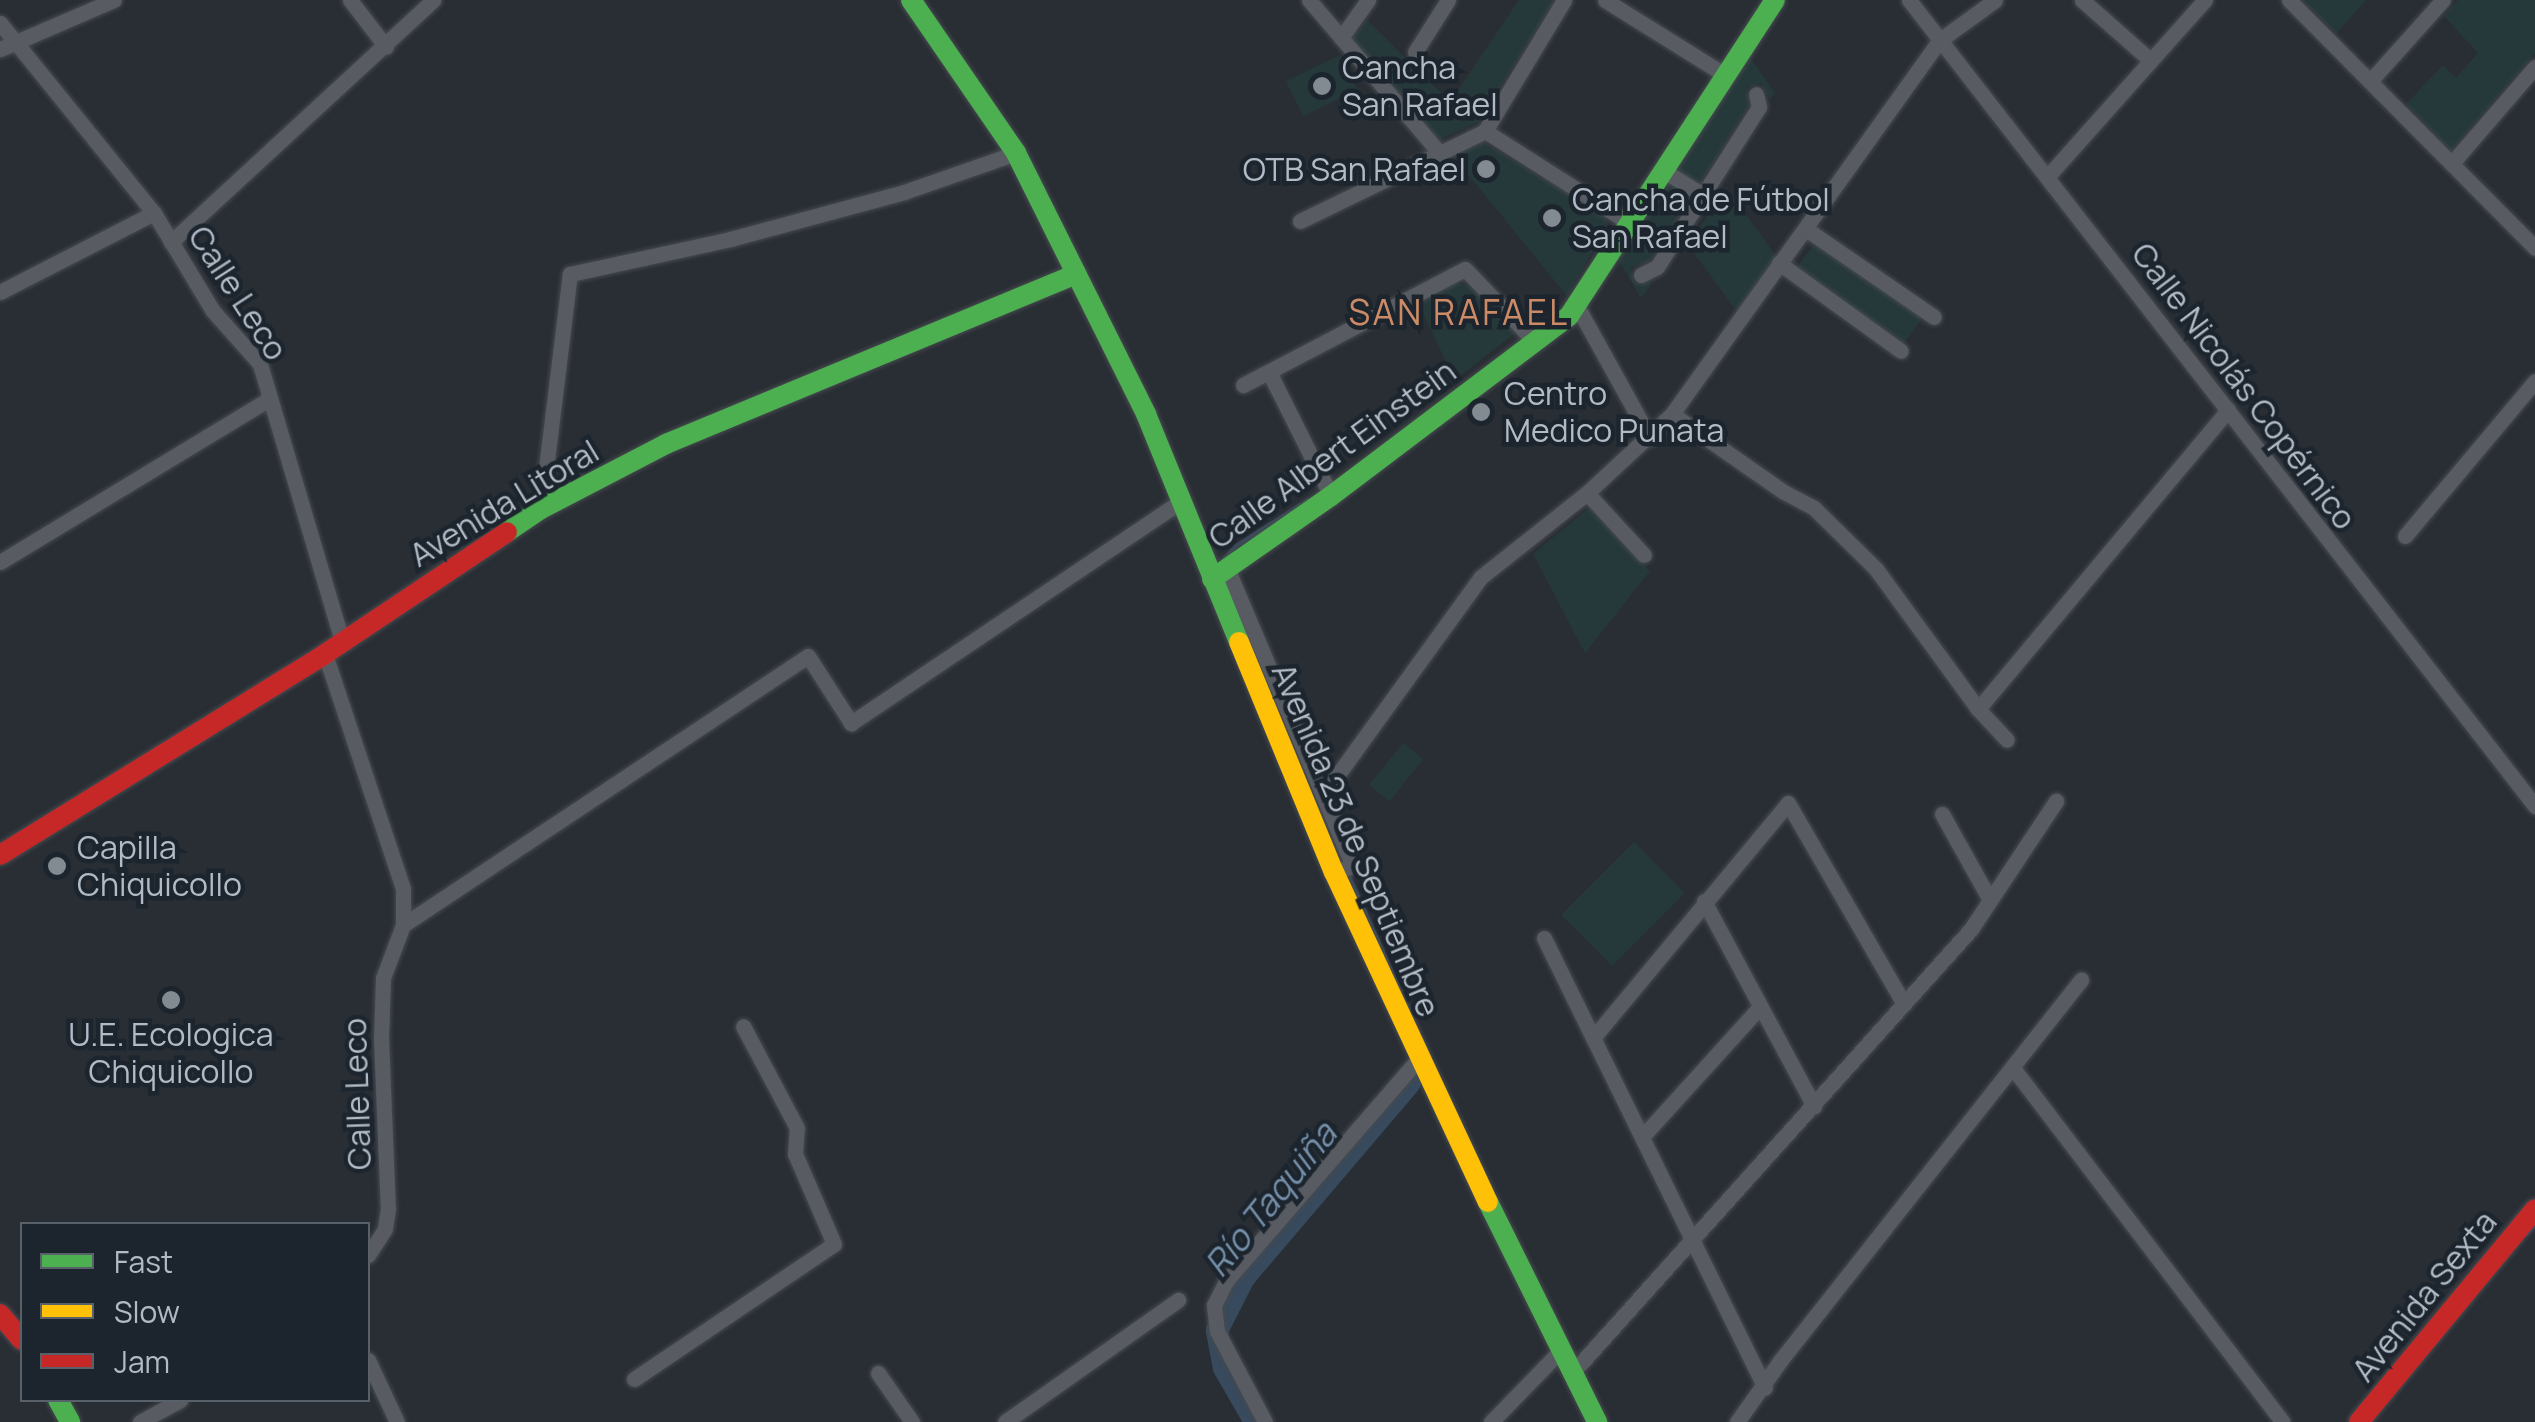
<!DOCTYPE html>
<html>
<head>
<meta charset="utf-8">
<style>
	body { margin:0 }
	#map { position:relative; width:2535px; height:1422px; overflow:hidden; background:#292e34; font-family:Manrope,sans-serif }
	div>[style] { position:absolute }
	.green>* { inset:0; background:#26393a; transform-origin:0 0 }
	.stream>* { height:4px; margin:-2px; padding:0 2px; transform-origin:2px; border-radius:2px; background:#384a5d }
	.river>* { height:22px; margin:-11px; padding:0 11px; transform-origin:11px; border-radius:11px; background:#384a5d }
	.roads { filter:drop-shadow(0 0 2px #464a4f) drop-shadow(0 0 2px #464a4f) }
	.street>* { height:15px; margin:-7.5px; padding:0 7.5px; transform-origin:7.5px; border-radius:7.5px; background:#585c62 }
	.fast>* { height:20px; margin:-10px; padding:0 10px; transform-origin:10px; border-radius:10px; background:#4caf50 }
	.slow>* { height:20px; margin:-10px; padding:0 10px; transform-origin:10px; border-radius:10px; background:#ffc107 }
	.jam>* { height:20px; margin:-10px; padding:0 10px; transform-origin:10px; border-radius:10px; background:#c62828 }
	.dots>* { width:28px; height:28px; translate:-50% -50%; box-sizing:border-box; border:5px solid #1c252e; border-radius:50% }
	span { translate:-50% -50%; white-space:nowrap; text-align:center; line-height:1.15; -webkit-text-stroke:9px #1c252e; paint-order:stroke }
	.poi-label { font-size:32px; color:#b2bbc5 }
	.left { translate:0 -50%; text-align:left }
	.right { translate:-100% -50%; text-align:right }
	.street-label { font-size:32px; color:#b2bbc5 }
	.neighbourhood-label { font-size:35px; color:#cc8b66; letter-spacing:2.5px }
	.water-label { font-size:35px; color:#748ea7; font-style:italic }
	.legend { position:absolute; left:20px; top:1222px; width:350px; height:180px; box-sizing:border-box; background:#1c252e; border:2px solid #58616a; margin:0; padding:12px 18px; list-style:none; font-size:30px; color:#b2bbc5 }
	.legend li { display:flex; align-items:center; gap:20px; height:50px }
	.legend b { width:50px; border:2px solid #58616a }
</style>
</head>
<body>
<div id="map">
	<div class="green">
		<i style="clip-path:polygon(1519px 0,1555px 0,1478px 122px,1436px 141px,1350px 41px,1367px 20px,1450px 102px)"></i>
		<i style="clip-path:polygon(2301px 0,2366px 0,2336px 34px)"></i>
		<i style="clip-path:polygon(2458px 0,2535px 0,2535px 53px,2450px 151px,2406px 104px,2443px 65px,2456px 78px,2478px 53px,2444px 16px)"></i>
		<i style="clip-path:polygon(1746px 52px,1775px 93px,1770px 99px,1761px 83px,1747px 87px,1749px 105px,1703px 179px,1695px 182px,1678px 171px,1677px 164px)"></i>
		<i style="left:1340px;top:55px;width:39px;height:60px;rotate:64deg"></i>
		<i style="clip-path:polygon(1478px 139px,1605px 216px,1608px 225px,1567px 296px,1450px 152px)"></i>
		<i style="clip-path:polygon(1671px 181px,1689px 191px,1690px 200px,1648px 262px,1631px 268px,1634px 282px,1652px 283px,1641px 298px,1617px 258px,1664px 183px)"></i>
		<i style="clip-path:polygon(1726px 187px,1777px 257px,1738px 313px,1688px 245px)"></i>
		<i style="left:1818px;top:239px;width:131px;height:34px;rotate:37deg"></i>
		<i style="clip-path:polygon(1454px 282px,1475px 288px,1518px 331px,1455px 380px,1417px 302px)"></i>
		<i style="clip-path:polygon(1590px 507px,1650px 571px,1585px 653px,1533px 554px)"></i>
		<i style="left:1403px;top:743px;width:26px;height:54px;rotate:39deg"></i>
		<i style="left:1634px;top:842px;width:72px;height:103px;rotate:45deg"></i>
	</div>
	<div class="stream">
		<i style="left:1223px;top:560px;width:19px;rotate:-47deg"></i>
		<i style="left:1236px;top:546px;width:85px;rotate:-32.6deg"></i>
		<i style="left:1301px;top:765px;width:95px;rotate:66.4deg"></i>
		<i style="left:1350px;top:878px;width:197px;rotate:66deg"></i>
		<i style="left:2527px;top:1234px;width:12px;rotate:-48deg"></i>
	</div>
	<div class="river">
		<i style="left:1255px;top:1422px;width:62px;rotate:-119.9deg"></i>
		<i style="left:1224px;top:1368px;width:38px;rotate:-101deg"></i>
		<i style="left:1217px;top:1331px;width:59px;rotate:-63deg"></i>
		<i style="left:1244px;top:1278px;width:256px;rotate:-49.6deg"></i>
	</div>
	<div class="roads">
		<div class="street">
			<i style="left:350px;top:0;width:59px;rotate:52.5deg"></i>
			<i style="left:1309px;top:0;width:197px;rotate:49.5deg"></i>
			<i style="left:1605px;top:0;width:142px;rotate:32deg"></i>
			<i style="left:1909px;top:0;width:1021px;rotate:52.16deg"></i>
			<i style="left:2082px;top:0;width:91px;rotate:41.4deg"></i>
			<i style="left:2289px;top:0;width:349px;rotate:45.2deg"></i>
			<i style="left:0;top:23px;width:245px;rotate:51deg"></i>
			<i style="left:154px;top:213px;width:114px;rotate:59deg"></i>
			<i style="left:213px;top:311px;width:71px;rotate:48.4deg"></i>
			<i style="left:260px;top:364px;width:288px;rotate:73.5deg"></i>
			<i style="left:1341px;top:38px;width:47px;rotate:-54.6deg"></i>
			<i style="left:0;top:49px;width:124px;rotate:-23.3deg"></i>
			<i style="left:1415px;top:52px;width:62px;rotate:-57.6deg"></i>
			<i style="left:2372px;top:79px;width:106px;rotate:-48.1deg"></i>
			<i style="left:1485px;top:131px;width:173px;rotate:32.5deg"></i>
			<i style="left:2452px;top:163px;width:127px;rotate:-49.2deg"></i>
			<i style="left:1664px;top:171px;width:46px;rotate:31.6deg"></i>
			<i style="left:2048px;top:176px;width:236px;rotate:-48.3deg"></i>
			<i style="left:1300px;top:221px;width:206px;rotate:-25.9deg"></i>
			<i style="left:1485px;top:131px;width:153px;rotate:-58.9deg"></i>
			<i style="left:1806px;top:229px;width:155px;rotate:34.5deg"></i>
			<i style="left:171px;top:242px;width:357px;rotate:-42.7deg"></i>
			<i style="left:1779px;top:263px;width:150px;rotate:35.8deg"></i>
			<i style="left:1641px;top:275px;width:18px;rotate:-27deg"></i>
			<i style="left:1657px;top:267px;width:190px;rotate:-57.5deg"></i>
			<i style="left:1759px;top:107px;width:13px;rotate:-103deg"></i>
			<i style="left:0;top:292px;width:173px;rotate:-27.2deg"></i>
			<i style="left:1578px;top:308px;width:149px;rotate:61deg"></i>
			<i style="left:1269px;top:372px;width:139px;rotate:63.4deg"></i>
			<i style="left:1243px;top:385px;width:250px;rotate:-27.6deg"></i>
			<i style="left:1465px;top:269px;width:101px;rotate:46.2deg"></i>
			<i style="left:1672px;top:414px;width:136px;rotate:34.9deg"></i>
			<i style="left:1784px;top:492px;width:34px;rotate:28deg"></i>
			<i style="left:1814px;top:508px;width:87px;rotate:44.5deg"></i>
			<i style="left:1876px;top:569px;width:173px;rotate:53.9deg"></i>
			<i style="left:1978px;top:709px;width:42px;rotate:46.9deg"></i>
			<i style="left:1587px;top:493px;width:84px;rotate:47.4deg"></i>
			<i style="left:541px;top:509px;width:237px;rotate:-83deg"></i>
			<i style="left:570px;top:274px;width:164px;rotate:-12.3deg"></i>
			<i style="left:730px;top:239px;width:180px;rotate:-15.1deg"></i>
			<i style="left:904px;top:192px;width:119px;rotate:-19.2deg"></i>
			<i style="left:2405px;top:536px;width:202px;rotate:-50deg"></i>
			<i style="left:0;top:562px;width:315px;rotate:-31.2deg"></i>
			<i style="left:1227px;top:568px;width:324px;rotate:67.1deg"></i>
			<i style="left:1353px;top:866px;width:20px;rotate:162deg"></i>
			<i style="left:325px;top:654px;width:248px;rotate:71.6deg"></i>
			<i style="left:403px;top:889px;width:36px;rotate:90deg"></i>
			<i style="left:403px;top:925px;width:57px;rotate:110.7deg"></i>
			<i style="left:383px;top:978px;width:60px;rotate:91.9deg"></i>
			<i style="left:381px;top:1038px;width:171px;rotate:87.7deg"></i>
			<i style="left:388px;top:1209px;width:20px;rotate:99deg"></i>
			<i style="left:385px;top:1229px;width:31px;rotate:123deg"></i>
			<i style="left:1978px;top:709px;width:390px;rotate:-50.1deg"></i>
			<i style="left:1323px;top:795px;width:269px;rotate:-54.1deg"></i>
			<i style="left:1481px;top:577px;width:135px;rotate:-38.4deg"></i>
			<i style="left:1587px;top:493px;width:116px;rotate:-42.9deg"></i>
			<i style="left:1672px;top:414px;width:460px;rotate:-54.4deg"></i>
			<i style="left:1940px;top:40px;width:68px;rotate:-36deg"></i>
			<i style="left:1942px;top:814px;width:98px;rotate:60.8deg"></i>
			<i style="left:1704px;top:901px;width:233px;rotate:61.8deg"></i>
			<i style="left:403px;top:925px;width:486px;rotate:-33.6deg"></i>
			<i style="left:808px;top:656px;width:80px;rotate:57.3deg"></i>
			<i style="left:851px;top:723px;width:398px;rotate:-33.9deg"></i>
			<i style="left:1544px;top:938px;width:501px;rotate:63.84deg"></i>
			<i style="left:1593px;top:1038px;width:305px;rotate:-50.3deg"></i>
			<i style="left:1788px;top:803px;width:232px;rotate:60deg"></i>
			<i style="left:2013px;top:1068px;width:445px;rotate:52.7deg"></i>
			<i style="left:1642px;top:1137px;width:176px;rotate:-47.8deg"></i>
			<i style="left:368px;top:1360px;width:68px;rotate:64.9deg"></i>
			<i style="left:1573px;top:1372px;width:596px;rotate:-48.06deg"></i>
			<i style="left:1971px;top:929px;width:154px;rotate:-56.4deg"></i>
			<i style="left:878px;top:1373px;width:60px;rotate:55.2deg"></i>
			<i style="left:634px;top:1379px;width:241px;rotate:-34deg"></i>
			<i style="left:834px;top:1244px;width:98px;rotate:-113.4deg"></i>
			<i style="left:795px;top:1154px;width:26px;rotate:-86deg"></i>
			<i style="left:797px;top:1128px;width:115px;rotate:-117.9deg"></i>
			<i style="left:140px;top:1422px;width:46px;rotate:-28.8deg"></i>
			<i style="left:1005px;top:1422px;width:212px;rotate:-35.2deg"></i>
			<i style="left:1265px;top:1422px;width:103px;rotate:-117.8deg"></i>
			<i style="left:1217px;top:1331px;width:26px;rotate:-97deg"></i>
			<i style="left:1214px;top:1305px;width:27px;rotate:-63deg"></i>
			<i style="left:1226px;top:1281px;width:294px;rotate:-49.1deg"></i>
			<i style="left:1491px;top:1422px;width:102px;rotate:-45.8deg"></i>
			<i style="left:1737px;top:1422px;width:75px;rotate:-54.8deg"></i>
			<i style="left:1780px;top:1361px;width:486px;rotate:-51.7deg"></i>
		</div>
		<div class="fast">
			<i style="left:911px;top:0;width:186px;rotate:55.5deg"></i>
			<i style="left:1016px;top:153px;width:292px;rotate:63.5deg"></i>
			<i style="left:1146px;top:414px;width:246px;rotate:67.8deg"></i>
			<i style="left:507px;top:532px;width:41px;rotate:-34.1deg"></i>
			<i style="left:541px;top:509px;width:141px;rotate:-27.5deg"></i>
			<i style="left:666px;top:444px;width:444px;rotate:-22.5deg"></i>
			<i style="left:1212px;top:579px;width:145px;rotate:-34.9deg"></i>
			<i style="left:1331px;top:496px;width:298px;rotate:-37.1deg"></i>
			<i style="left:1569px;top:316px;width:377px;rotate:-56.9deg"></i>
			<i style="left:1488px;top:1202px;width:246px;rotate:63.6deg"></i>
			<i style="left:58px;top:1400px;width:25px;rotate:61deg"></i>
		</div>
		<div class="slow">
			<i style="left:1239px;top:642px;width:249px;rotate:67.6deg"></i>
			<i style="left:1334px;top:872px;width:364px;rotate:65deg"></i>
		</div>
		<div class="jam">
			<i style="left:0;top:855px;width:382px;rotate:-31.7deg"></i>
			<i style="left:325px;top:654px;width:219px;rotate:-33.8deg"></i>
			<i style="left:0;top:1314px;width:34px;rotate:50deg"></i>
			<i style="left:2359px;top:1422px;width:276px;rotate:-50.4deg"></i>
		</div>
	</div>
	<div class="dots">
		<i style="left:1322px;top:86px;background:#828a92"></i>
		<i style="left:1486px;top:169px;background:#828a92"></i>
		<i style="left:1552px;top:218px;background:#828a92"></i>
		<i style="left:1481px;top:412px;background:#828a92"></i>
		<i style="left:57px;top:866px;background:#828a92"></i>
		<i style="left:171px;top:1000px;background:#828a92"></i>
	</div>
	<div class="poi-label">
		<span class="left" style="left:1342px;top:86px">Cancha<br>San Rafael</span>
		<span class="right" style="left:1466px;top:169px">OTB San Rafael</span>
		<span class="left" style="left:1572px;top:218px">Cancha de Fútbol<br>San Rafael</span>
		<span class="left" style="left:1504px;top:412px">Centro<br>Medico Punata</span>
		<span class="left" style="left:77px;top:866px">Capilla<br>Chiquicollo</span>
		<span style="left:171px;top:1053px">U.E. Ecologica<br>Chiquicollo</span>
	</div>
	<div class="street-label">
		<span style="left:238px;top:293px;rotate:57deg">Calle Leco</span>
		<span style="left:2244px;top:386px;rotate:53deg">Calle Nicolás Copérnico</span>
		<span style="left:1332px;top:454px;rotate:-36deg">Calle Albert Einstein</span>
		<span style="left:504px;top:503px;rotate:-31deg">Avenida Litoral</span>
		<span style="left:1356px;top:840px;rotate:67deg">Avenida 23 de Septiembre</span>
		<span style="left:357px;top:1094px;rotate:-92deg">Calle Leco</span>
		<span style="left:2424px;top:1296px;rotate:-51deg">Avenida Sexta</span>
	</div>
	<div class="neighbourhood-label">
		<span style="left:1459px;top:312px">SAN RAFAEL</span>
	</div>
	<div class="water-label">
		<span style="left:1270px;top:1199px;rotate:-51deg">Río Taquiña</span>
	</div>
	<ul class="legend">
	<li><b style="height:12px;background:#4caf50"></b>Fast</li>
	<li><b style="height:12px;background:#ffc107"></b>Slow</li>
	<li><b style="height:12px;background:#c62828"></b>Jam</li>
	</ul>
</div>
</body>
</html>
